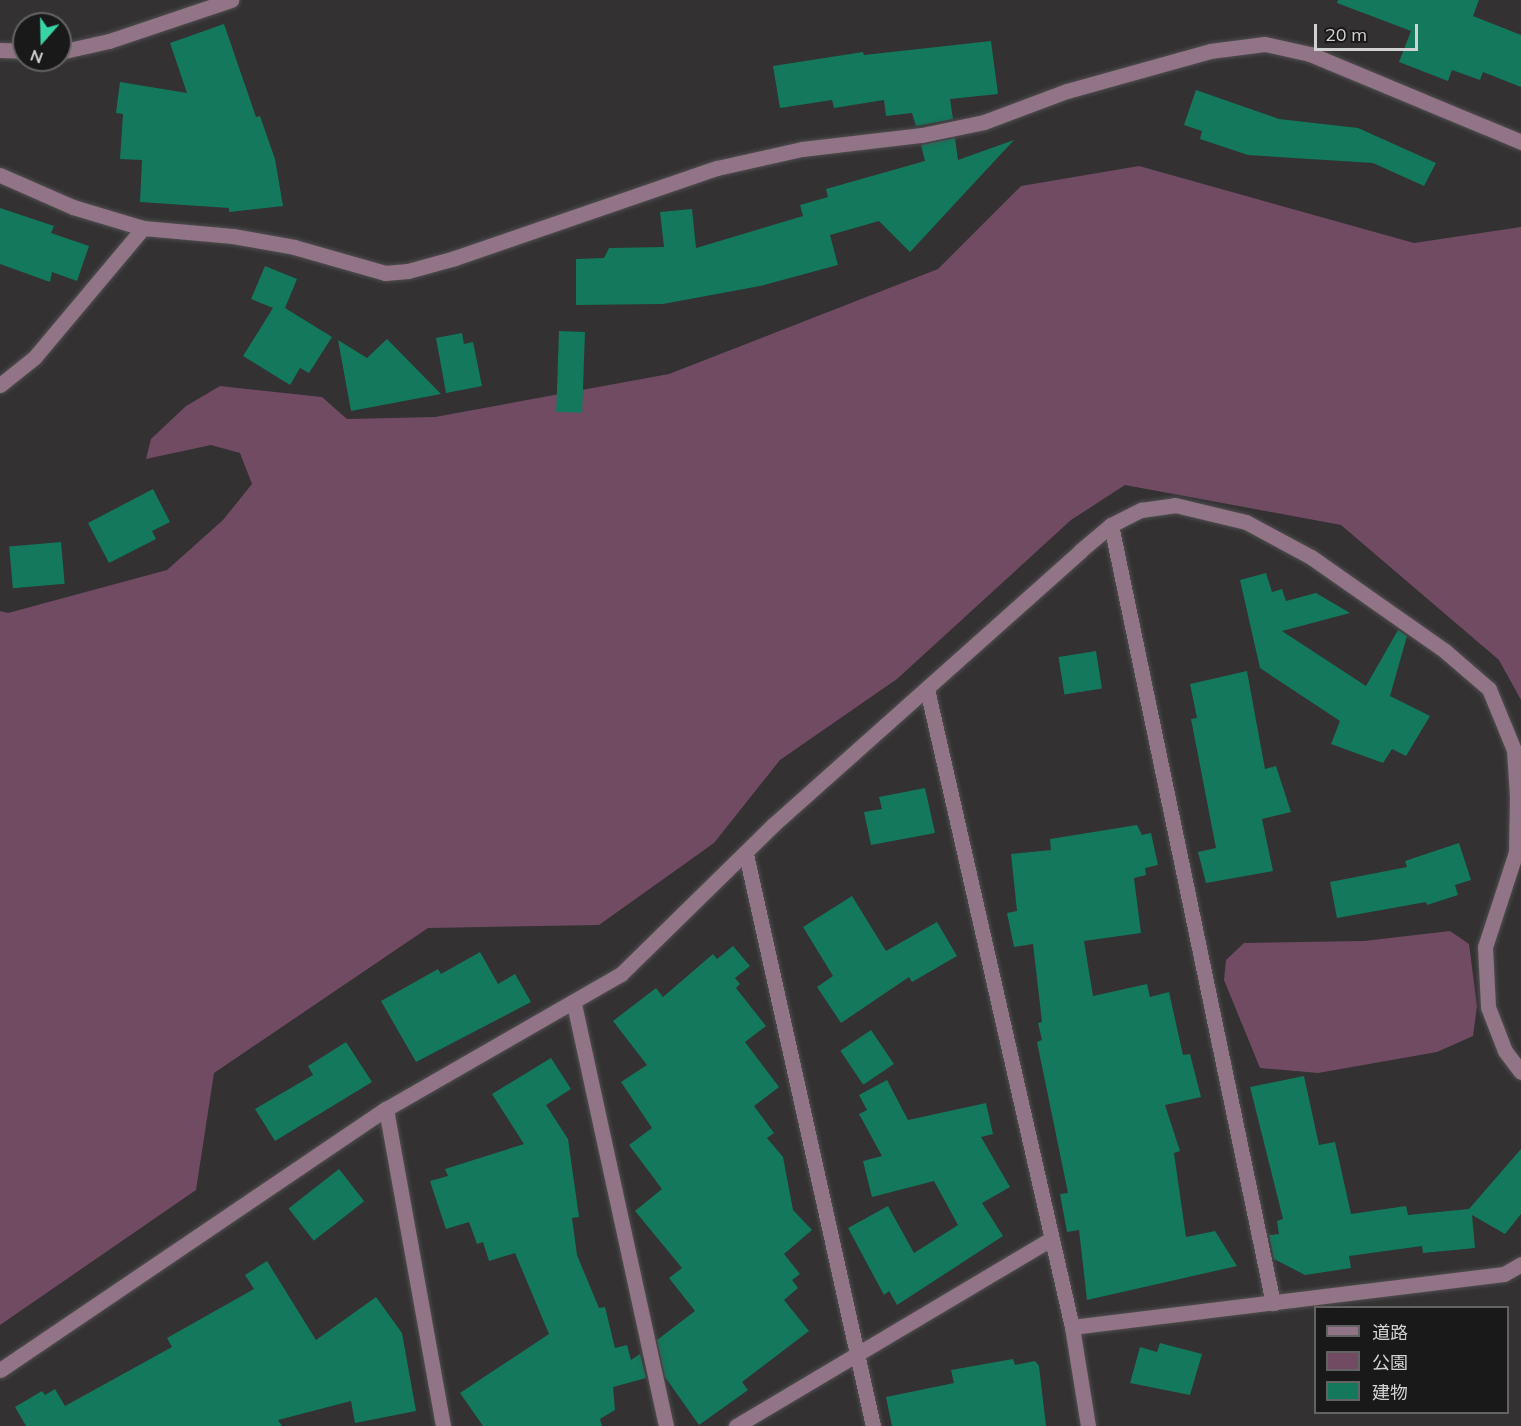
<!DOCTYPE html>
<html>
<head>
<meta charset="utf-8">
<style>
	body { margin:0 }
	#map { position:relative; width:1521px; height:1426px; overflow:hidden; background:#333132; font-family:Mulish,"Noto Sans JP",sans-serif }
	div>[style] { position:absolute }
	.green>* { inset:0; background:#704b62 }
	.building>* { inset:0; background:#13785c; transform-origin:0 0 }
	.roads { filter:drop-shadow(0 0 2px #504e4f) drop-shadow(0 0 2px #504e4f) }
	.minor>* { height:15px; margin:-7.5px; padding:0 7.5px; transform-origin:7.5px; border-radius:7.5px; background:#917485 }
	span { translate:-50% -50%; white-space:nowrap; text-align:center; line-height:1.15; -webkit-text-stroke:5px #1a191a; paint-order:stroke }
	.legend { position:absolute; left:1314px; top:1306px; width:195px; height:108px; box-sizing:border-box; background:#1a191a; border:2px solid #646364; margin:0; padding:8px 10px; list-style:none; font-size:18px; color:#d3d2d3 }
	.legend li { display:flex; align-items:center; gap:12px; height:30px }
	.legend b { width:30px; border:2px solid #646364 }
	.north { position:absolute; left:12px; top:12px; width:60px; height:60px; box-sizing:border-box; background:#1a191a; border:2px solid #646364; border-radius:50%; rotate:200deg; font-size:16px; font-weight:700; line-height:24px; text-align:center; color:#d3d2d3 }
	.north::after { content:''; display:block; margin:auto; width:21px; height:27px; background:#38d4a6; clip-path:polygon(50% 0,100% 100%,50% 72%,0 100%) }
	.scale { position:absolute; left:1314px; top:24px; width:104px; height:27px; box-sizing:border-box; border:3px solid #d3d2d3; border-top:0; padding-left:8px; font-size:18px; line-height:21px; white-space:nowrap; color:#d3d2d3; -webkit-text-stroke:4px #1a191a; paint-order:stroke }
</style>
</head>
<body>
<div id="map">
	<div class="green">
		<i style="clip-path:polygon(1139px 166px,1414px 243px,1521px 227px,1521px 700px,1499px 660px,1341px 525px,1125px 485px,1071px 520px,897px 679px,780px 760px,714px 843px,599px 925px,428px 928px,214px 1073px,196px 1190px,0 1325px,0 611px,8px 613px,167px 570px,223px 520px,252px 484px,240px 453px,211px 445px,146px 459px,151px 439px,186px 406px,220px 386px,322px 397px,347px 419px,435px 417px,669px 374px,938px 269px,1021px 186px)"></i>
		<i style="clip-path:polygon(1450px 931px,1469px 944px,1477px 1006px,1473px 1036px,1437px 1052px,1318px 1073px,1260px 1068px,1224px 980px,1226px 960px,1244px 943px,1364px 941px)"></i>
	</div>
	<div class="building">
		<i style="clip-path:polygon(1338px 0,1479px 0,1473px 16px,1521px 35px,1521px 87px,1483px 72px,1480px 80px,1452px 70px,1448px 81px,1399px 62px,1411px 31px,1337px 3px)"></i>
		<i style="clip-path:polygon(224px 24px,256px 117px,260px 116px,275px 159px,283px 206px,229px 212px,229px 208px,140px 202px,142px 160px,120px 159px,123px 114px,116px 113px,120px 82px,187px 93px,170px 43px)"></i>
		<i style="clip-path:polygon(991px 41px,998px 94px,950px 99px,953px 119px,916px 126px,912px 113px,886px 116px,884px 100px,834px 108px,832px 100px,780px 108px,773px 66px,863px 52px,864px 55px)"></i>
		<i style="clip-path:polygon(1196px 90px,1279px 119px,1358px 128px,1436px 163px,1424px 186px,1373px 163px,1248px 155px,1200px 139px,1202px 131px,1184px 125px)"></i>
		<i style="clip-path:polygon(955px 138px,958px 160px,1014px 140px,910px 252px,879px 221px,830px 235px,838px 265px,760px 286px,663px 304px,576px 305px,576px 259px,604px 258px,609px 248px,664px 247px,660px 212px,692px 209px,696px 248px,803px 216px,800px 205px,828px 197px,826px 189px,925px 161px,921px 145px)"></i>
		<i style="clip-path:polygon(0 208px,54px 226px,51px 233px,89px 246px,77px 281px,52px 272px,50px 282px,0 264px)"></i>
		<i style="clip-path:polygon(265px 266px,297px 279px,285px 308px,332px 337px,309px 373px,300px 368px,290px 385px,243px 356px,273px 308px,251px 299px)"></i>
		<i style="left:559px;top:331px;width:26px;height:81px;rotate:2deg"></i>
		<i style="clip-path:polygon(462px 333px,464px 344px,473px 342px,482px 386px,446px 393px,436px 338px)"></i>
		<i style="clip-path:polygon(387px 339px,441px 394px,351px 411px,338px 340px,367px 358px)"></i>
		<i style="clip-path:polygon(153px 489px,170px 522px,152px 531px,156px 539px,109px 563px,88px 523px)"></i>
		<i style="left:61px;top:542px;width:42px;height:52px;rotate:85deg"></i>
		<i style="clip-path:polygon(1266px 573px,1272px 592px,1282px 589px,1286px 601px,1316px 593px,1350px 613px,1282px 631px,1366px 686px,1398px 630px,1407px 636px,1390px 696px,1430px 716px,1406px 756px,1392px 749px,1383px 763px,1331px 744px,1340px 721px,1260px 668px,1240px 580px)"></i>
		<i style="left:1096px;top:651px;width:38px;height:38px;rotate:81deg"></i>
		<i style="clip-path:polygon(1247px 671px,1265px 769px,1276px 766px,1291px 812px,1262px 819px,1273px 871px,1206px 883px,1198px 852px,1216px 848px,1191px 719px,1197px 718px,1190px 684px)"></i>
		<i style="clip-path:polygon(925px 788px,935px 833px,871px 845px,864px 812px,882px 809px,879px 797px)"></i>
		<i style="clip-path:polygon(1137px 825px,1142px 835px,1151px 833px,1158px 865px,1145px 868px,1146px 875px,1134px 878px,1141px 933px,1084px 941px,1093px 996px,1147px 984px,1150px 997px,1169px 992px,1183px 1055px,1190px 1054px,1201px 1097px,1165px 1105px,1180px 1151px,1174px 1153px,1186px 1237px,1215px 1231px,1237px 1266px,1087px 1300px,1079px 1230px,1067px 1232px,1060px 1194px,1068px 1193px,1037px 1042px,1042px 1040px,1038px 1023px,1042px 1022px,1033px 944px,1014px 947px,1007px 913px,1017px 911px,1011px 854px,1051px 850px,1050px 839px)"></i>
		<i style="clip-path:polygon(1459px 843px,1471px 880px,1455px 885px,1458px 895px,1427px 905px,1426px 902px,1337px 918px,1330px 882px,1407px 867px,1405px 861px)"></i>
		<i style="clip-path:polygon(852px 896px,886px 951px,937px 922px,957px 956px,912px 982px,909px 977px,841px 1023px,817px 987px,833px 976px,803px 927px)"></i>
		<i style="clip-path:polygon(733px 946px,750px 966px,735px 978px,740px 984px,736px 988px,766px 1026px,745px 1042px,779px 1087px,754px 1106px,774px 1133px,767px 1138px,783px 1157px,793px 1210px,812px 1230px,784px 1254px,800px 1274px,792px 1280px,798px 1288px,784px 1300px,809px 1331px,742px 1382px,748px 1390px,699px 1425px,665px 1377px,657px 1340px,695px 1311px,669px 1278px,682px 1268px,635px 1211px,662px 1189px,629px 1145px,652px 1128px,621px 1082px,647px 1065px,613px 1021px,656px 988px,663px 997px,713px 954px,717px 959px)"></i>
		<i style="clip-path:polygon(480px 952px,498px 984px,515px 974px,531px 1002px,416px 1062px,381px 1001px,438px 969px,441px 974px)"></i>
		<i style="left:871px;top:1030px;width:41px;height:37px;rotate:56deg"></i>
		<i style="clip-path:polygon(346px 1042px,372px 1082px,275px 1141px,255px 1109px,313px 1075px,308px 1066px)"></i>
		<i style="clip-path:polygon(551px 1058px,571px 1089px,546px 1105px,568px 1139px,579px 1217px,572px 1218px,577px 1255px,599px 1308px,605px 1307px,615px 1348px,627px 1345px,631px 1360px,640px 1354px,646px 1378px,613px 1387px,615px 1410px,600px 1419px,602px 1426px,483px 1426px,460px 1393px,549px 1334px,515px 1253px,489px 1261px,483px 1242px,477px 1244px,469px 1222px,446px 1229px,430px 1181px,448px 1176px,445px 1169px,524px 1144px,492px 1094px)"></i>
		<i style="clip-path:polygon(1304px 1076px,1319px 1145px,1335px 1142px,1351px 1214px,1406px 1206px,1408px 1215px,1469px 1209px,1521px 1149px,1521px 1214px,1505px 1234px,1472px 1215px,1475px 1248px,1423px 1253px,1422px 1246px,1349px 1256px,1351px 1268px,1305px 1275px,1274px 1259px,1269px 1235px,1279px 1234px,1277px 1221px,1283px 1219px,1250px 1087px)"></i>
		<i style="clip-path:polygon(887px 1080px,908px 1120px,986px 1103px,993px 1134px,981px 1137px,1010px 1187px,982px 1203px,1003px 1236px,897px 1305px,889px 1291px,884px 1295px,848px 1228px,888px 1206px,914px 1253px,958px 1225px,934px 1181px,872px 1197px,863px 1161px,882px 1156px,859px 1114px,867px 1110px,859px 1095px)"></i>
		<i style="left:339px;top:1169px;width:41px;height:64px;rotate:52deg"></i>
		<i style="clip-path:polygon(267px 1261px,316px 1340px,376px 1297px,402px 1333px,416px 1411px,355px 1423px,351px 1401px,278px 1420px,282px 1426px,26px 1426px,15px 1407px,42px 1391px,45px 1395px,55px 1389px,65px 1406px,172px 1347px,167px 1338px,254px 1289px,245px 1275px)"></i>
		<i style="clip-path:polygon(1160px 1343px,1202px 1354px,1190px 1395px,1130px 1383px,1140px 1347px,1157px 1352px)"></i>
		<i style="clip-path:polygon(1013px 1359px,1015px 1365px,1035px 1361px,1039px 1366px,1046px 1426px,892px 1426px,886px 1397px,954px 1383px,951px 1370px)"></i>
	</div>
	<div class="roads">
		<div class="minor">
			<i style="left:0;top:50px;width:24px;rotate:2deg"></i>
			<i style="left:60px;top:52px;width:50px;rotate:-12.7deg"></i>
			<i style="left:109px;top:41px;width:129px;rotate:-18.6deg"></i>
			<i style="left:0;top:175px;width:80px;rotate:23.7deg"></i>
			<i style="left:73px;top:207px;width:73px;rotate:16.7deg"></i>
			<i style="left:143px;top:228px;width:90px;rotate:5.1deg"></i>
			<i style="left:233px;top:236px;width:62px;rotate:10.2deg"></i>
			<i style="left:294px;top:247px;width:95px;rotate:15.9deg"></i>
			<i style="left:385px;top:273px;width:23px;rotate:-5deg"></i>
			<i style="left:408px;top:271px;width:49px;rotate:-15.5deg"></i>
			<i style="left:455px;top:258px;width:277px;rotate:-19deg"></i>
			<i style="left:717px;top:168px;width:87px;rotate:-12.6deg"></i>
			<i style="left:802px;top:149px;width:121px;rotate:-6.7deg"></i>
			<i style="left:922px;top:135px;width:63px;rotate:-11.8deg"></i>
			<i style="left:984px;top:122px;width:89px;rotate:-20.5deg"></i>
			<i style="left:1067px;top:91px;width:148px;rotate:-15.6deg"></i>
			<i style="left:1210px;top:51px;width:55px;rotate:-7.3deg"></i>
			<i style="left:1265px;top:44px;width:46px;rotate:12.5deg"></i>
			<i style="left:1310px;top:54px;width:229px;rotate:22.6deg"></i>
			<i style="left:0;top:385px;width:43px;rotate:-38.5deg"></i>
			<i style="left:34px;top:358px;width:170px;rotate:-50deg"></i>
			<i style="left:1111px;top:525px;width:795px;rotate:78.24deg"></i>
			<i style="left:927px;top:689px;width:654px;rotate:77.2deg"></i>
			<i style="left:1072px;top:1327px;width:100px;rotate:80.8deg"></i>
			<i style="left:746px;top:854px;width:586px;rotate:77.48deg"></i>
			<i style="left:574px;top:1004px;width:432px;rotate:77.7deg"></i>
			<i style="left:386px;top:1109px;width:322px;rotate:79.8deg"></i>
			<i style="left:1072px;top:1327px;width:435px;rotate:-7deg"></i>
			<i style="left:1504px;top:1274px;width:20px;rotate:-30deg"></i>
			<i style="left:0;top:1370px;width:466px;rotate:-34.1deg"></i>
			<i style="left:386px;top:1109px;width:271px;rotate:-29.9deg"></i>
			<i style="left:621px;top:974px;width:213px;rotate:-44.4deg"></i>
			<i style="left:773px;top:825px;width:411px;rotate:-41.7deg"></i>
			<i style="left:1080px;top:551px;width:40px;rotate:-40deg"></i>
			<i style="left:1111px;top:525px;width:34px;rotate:-27deg"></i>
			<i style="left:1141px;top:510px;width:34px;rotate:-8deg"></i>
			<i style="left:1175px;top:505px;width:73px;rotate:13.5deg"></i>
			<i style="left:1246px;top:522px;width:74px;rotate:28.3deg"></i>
			<i style="left:1311px;top:557px;width:164px;rotate:35deg"></i>
			<i style="left:1445px;top:651px;width:58px;rotate:40.8deg"></i>
			<i style="left:1489px;top:689px;width:66px;rotate:67.7deg"></i>
			<i style="left:1514px;top:750px;width:46px;rotate:86.3deg"></i>
			<i style="left:1517px;top:796px;width:56px;rotate:91deg"></i>
			<i style="left:1516px;top:852px;width:100px;rotate:108.1deg"></i>
			<i style="left:1485px;top:947px;width:60px;rotate:87.1deg"></i>
			<i style="left:1488px;top:1007px;width:47px;rotate:68.9deg"></i>
			<i style="left:1505px;top:1051px;width:26px;rotate:53deg"></i>
			<i style="left:736px;top:1426px;width:366px;rotate:-30.7deg"></i>
		</div>
	</div>
	<ul class="legend">
	<li><b style="height:8px;background:#917485"></b>道路</li>
	<li><b style="height:16px;background:#704b62"></b>公園</li>
	<li><b style="height:16px;background:#13785c"></b>建物</li>
	</ul>
	<div class="north">N</div>
	<div class="scale">20 m</div>
</div>
</body>
</html>
